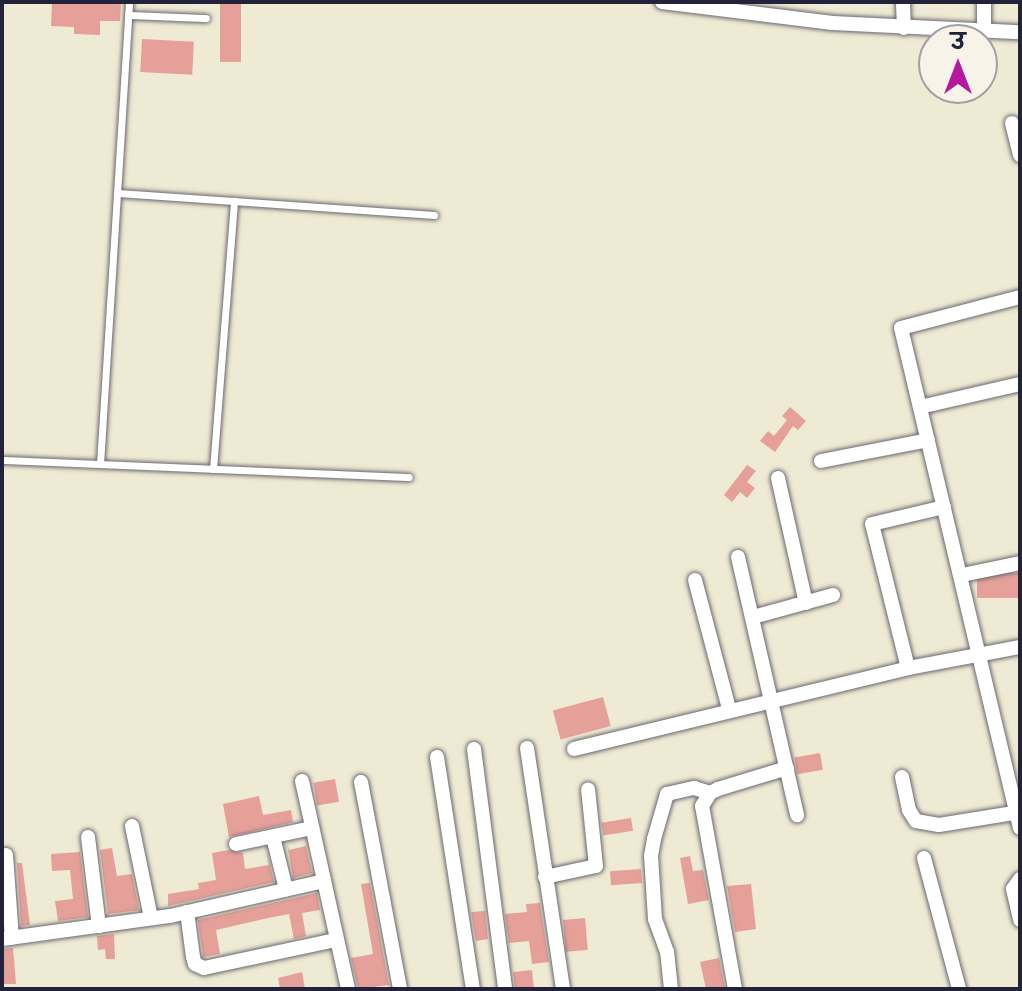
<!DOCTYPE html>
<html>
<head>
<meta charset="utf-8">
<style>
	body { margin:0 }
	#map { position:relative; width:1022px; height:991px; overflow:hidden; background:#efead3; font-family:Pangolin,"Playpen Sans Deva",sans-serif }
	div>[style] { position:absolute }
	.building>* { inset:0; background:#e5a199; transform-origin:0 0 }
	.roads { filter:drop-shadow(0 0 2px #6a6870) drop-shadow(0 0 2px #6a6870) }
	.lane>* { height:7px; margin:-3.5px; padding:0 3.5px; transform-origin:3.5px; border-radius:3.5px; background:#fff }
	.street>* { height:14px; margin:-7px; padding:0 7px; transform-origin:7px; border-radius:7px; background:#fff }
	span { translate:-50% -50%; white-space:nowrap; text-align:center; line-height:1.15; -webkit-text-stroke:8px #f7f3e8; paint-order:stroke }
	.frame { position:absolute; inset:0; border:4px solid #22223b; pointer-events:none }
	.north { position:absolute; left:918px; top:24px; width:80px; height:80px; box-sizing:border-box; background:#f7f3e8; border:2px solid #a29fa3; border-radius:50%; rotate:0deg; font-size:22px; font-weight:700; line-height:32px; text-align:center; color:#22223b }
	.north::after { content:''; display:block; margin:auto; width:28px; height:36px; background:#b5179e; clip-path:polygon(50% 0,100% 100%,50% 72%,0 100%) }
</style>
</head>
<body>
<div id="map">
	<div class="building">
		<i style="clip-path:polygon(52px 2px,121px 3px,120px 21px,100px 21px,100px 35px,74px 34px,74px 27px,51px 26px)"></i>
		<i style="left:220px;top:2px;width:21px;height:60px"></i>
		<i style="left:142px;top:39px;width:52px;height:33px;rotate:3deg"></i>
		<i style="clip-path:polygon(790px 407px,806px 421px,798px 430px,793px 426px,775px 452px,760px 441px,768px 431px,774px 436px,787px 420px,782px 416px)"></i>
		<i style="clip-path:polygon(747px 465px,756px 471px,747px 482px,755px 488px,747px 498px,740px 492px,732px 502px,724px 495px)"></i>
		<i style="left:1020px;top:573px;width:25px;height:43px;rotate:90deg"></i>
		<i style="left:603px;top:697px;width:30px;height:52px;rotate:75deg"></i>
		<i style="left:820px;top:753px;width:17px;height:26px;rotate:80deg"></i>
		<i style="left:335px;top:779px;width:23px;height:22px;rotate:80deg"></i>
		<i style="clip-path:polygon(259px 796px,263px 815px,291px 810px,293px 822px,229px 837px,223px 804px)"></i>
		<i style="left:631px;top:818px;width:13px;height:30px;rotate:81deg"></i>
		<i style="clip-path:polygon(287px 843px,289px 850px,306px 846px,312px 873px,293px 878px)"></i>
		<i style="clip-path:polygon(112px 848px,117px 876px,132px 874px,139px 910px,108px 914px,100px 850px)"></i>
		<i style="clip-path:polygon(229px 850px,243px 853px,245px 869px,269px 865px,267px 853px,274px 882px,168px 906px,168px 894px,199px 889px,198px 883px,216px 880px,212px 853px)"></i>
		<i style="clip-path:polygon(80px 852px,88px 917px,58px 921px,55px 901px,73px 899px,70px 870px,52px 871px,51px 854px)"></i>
		<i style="clip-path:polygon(690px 856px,693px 871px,703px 870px,709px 900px,688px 904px,680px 858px)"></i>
		<i style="clip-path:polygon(17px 863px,22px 863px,30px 925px,21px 926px)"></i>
		<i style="left:641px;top:869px;width:14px;height:31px;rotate:86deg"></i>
		<i style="clip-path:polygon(370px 883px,389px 985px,358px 989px,351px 958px,373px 954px,361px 884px)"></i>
		<i style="clip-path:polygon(751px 884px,756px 929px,735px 932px,727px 886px)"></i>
		<i style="clip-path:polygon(317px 893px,320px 910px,302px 913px,306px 936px,294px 939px,289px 914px,268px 918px,216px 930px,220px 954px,203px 957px,198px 920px)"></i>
		<i style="clip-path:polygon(540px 903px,549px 962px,532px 964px,529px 941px,509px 943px,505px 914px,527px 912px,526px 904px)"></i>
		<i style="clip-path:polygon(485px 911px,488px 939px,476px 941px,471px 912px)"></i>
		<i style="left:585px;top:918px;width:32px;height:22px;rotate:85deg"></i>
		<i style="clip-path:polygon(114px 934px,115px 959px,106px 959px,105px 949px,98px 950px,97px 936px)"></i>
		<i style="clip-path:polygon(13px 948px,16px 984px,2px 984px,2px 949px)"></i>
		<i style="clip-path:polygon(719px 958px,725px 989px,706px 989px,700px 962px)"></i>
		<i style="left:532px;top:970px;width:19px;height:19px;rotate:84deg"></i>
		<i style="clip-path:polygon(302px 972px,305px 989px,280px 989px,278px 978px)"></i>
	</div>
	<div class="roads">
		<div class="lane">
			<i style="left:128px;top:15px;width:78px;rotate:2.2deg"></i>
			<i style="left:118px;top:193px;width:317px;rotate:4deg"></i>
			<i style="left:2px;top:460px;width:407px;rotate:2.4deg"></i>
			<i style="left:100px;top:464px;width:463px;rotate:-86.4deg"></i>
			<i style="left:213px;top:469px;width:269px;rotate:-85.5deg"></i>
		</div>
		<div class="street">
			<i style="left:662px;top:2px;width:172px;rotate:7deg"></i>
			<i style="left:833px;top:23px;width:187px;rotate:2.8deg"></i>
			<i style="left:903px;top:2px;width:26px;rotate:88deg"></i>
			<i style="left:984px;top:31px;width:29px;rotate:-90deg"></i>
			<i style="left:1012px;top:123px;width:33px;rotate:76deg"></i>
			<i style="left:1020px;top:297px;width:123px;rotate:165.4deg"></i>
			<i style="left:901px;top:328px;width:514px;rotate:76.61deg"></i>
			<i style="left:920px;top:407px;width:103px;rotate:-13deg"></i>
			<i style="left:821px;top:461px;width:109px;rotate:-11.1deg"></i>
			<i style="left:778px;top:478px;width:128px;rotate:77.4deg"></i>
			<i style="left:738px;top:557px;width:265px;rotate:77.1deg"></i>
			<i style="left:962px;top:575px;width:59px;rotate:-11.7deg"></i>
			<i style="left:695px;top:580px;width:133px;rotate:75.2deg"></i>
			<i style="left:753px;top:617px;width:83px;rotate:-15.4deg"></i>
			<i style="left:908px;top:668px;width:148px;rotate:-104deg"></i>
			<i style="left:872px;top:524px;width:74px;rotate:-13.3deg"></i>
			<i style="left:527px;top:748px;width:244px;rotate:81.5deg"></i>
			<i style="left:474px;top:749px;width:242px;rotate:82.6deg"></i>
			<i style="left:574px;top:749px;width:344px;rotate:-13.6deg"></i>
			<i style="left:908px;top:668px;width:114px;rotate:-10.6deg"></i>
			<i style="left:437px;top:757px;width:235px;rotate:81.2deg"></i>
			<i style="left:902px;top:777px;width:34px;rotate:78deg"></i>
			<i style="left:909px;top:810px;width:13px;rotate:58deg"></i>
			<i style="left:916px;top:821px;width:23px;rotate:10deg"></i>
			<i style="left:939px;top:825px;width:82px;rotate:-9.1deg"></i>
			<i style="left:302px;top:781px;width:213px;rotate:77.5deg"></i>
			<i style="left:361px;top:782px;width:211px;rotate:79.3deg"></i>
			<i style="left:132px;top:826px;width:94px;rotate:78.3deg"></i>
			<i style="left:88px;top:837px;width:90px;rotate:83deg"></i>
			<i style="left:273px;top:837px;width:54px;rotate:76deg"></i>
			<i style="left:236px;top:844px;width:78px;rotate:-11.9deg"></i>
			<i style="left:6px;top:855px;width:83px;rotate:85.9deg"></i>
			<i style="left:924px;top:858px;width:136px;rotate:75deg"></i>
			<i style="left:545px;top:877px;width:52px;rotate:-12.2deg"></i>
			<i style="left:596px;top:866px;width:77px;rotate:-95.9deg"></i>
			<i style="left:1020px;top:879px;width:12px;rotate:125deg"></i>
			<i style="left:1013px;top:889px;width:32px;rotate:77deg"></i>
			<i style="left:187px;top:912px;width:45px;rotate:82.4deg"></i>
			<i style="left:193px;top:957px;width:7px;rotate:74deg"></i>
			<i style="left:195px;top:964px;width:10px;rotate:24deg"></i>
			<i style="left:204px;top:968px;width:135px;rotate:-12deg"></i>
			<i style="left:2px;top:939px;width:170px;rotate:-7.8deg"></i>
			<i style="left:170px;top:916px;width:158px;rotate:-12.8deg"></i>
			<i style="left:671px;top:989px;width:37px;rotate:-96deg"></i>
			<i style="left:667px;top:952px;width:35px;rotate:-110deg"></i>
			<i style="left:655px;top:919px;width:63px;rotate:-93.6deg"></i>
			<i style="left:651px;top:856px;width:17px;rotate:-80deg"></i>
			<i style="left:654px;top:839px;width:47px;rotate:-73.9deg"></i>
			<i style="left:667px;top:794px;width:28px;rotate:-13deg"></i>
			<i style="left:694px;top:788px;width:17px;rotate:17deg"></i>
			<i style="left:735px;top:989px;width:186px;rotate:-100.2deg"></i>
			<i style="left:702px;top:806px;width:15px;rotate:-58deg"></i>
			<i style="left:710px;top:793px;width:9px;rotate:-27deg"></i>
			<i style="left:718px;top:789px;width:72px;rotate:-16.9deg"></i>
		</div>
	</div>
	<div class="frame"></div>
	<div class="north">उ</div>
</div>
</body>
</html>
